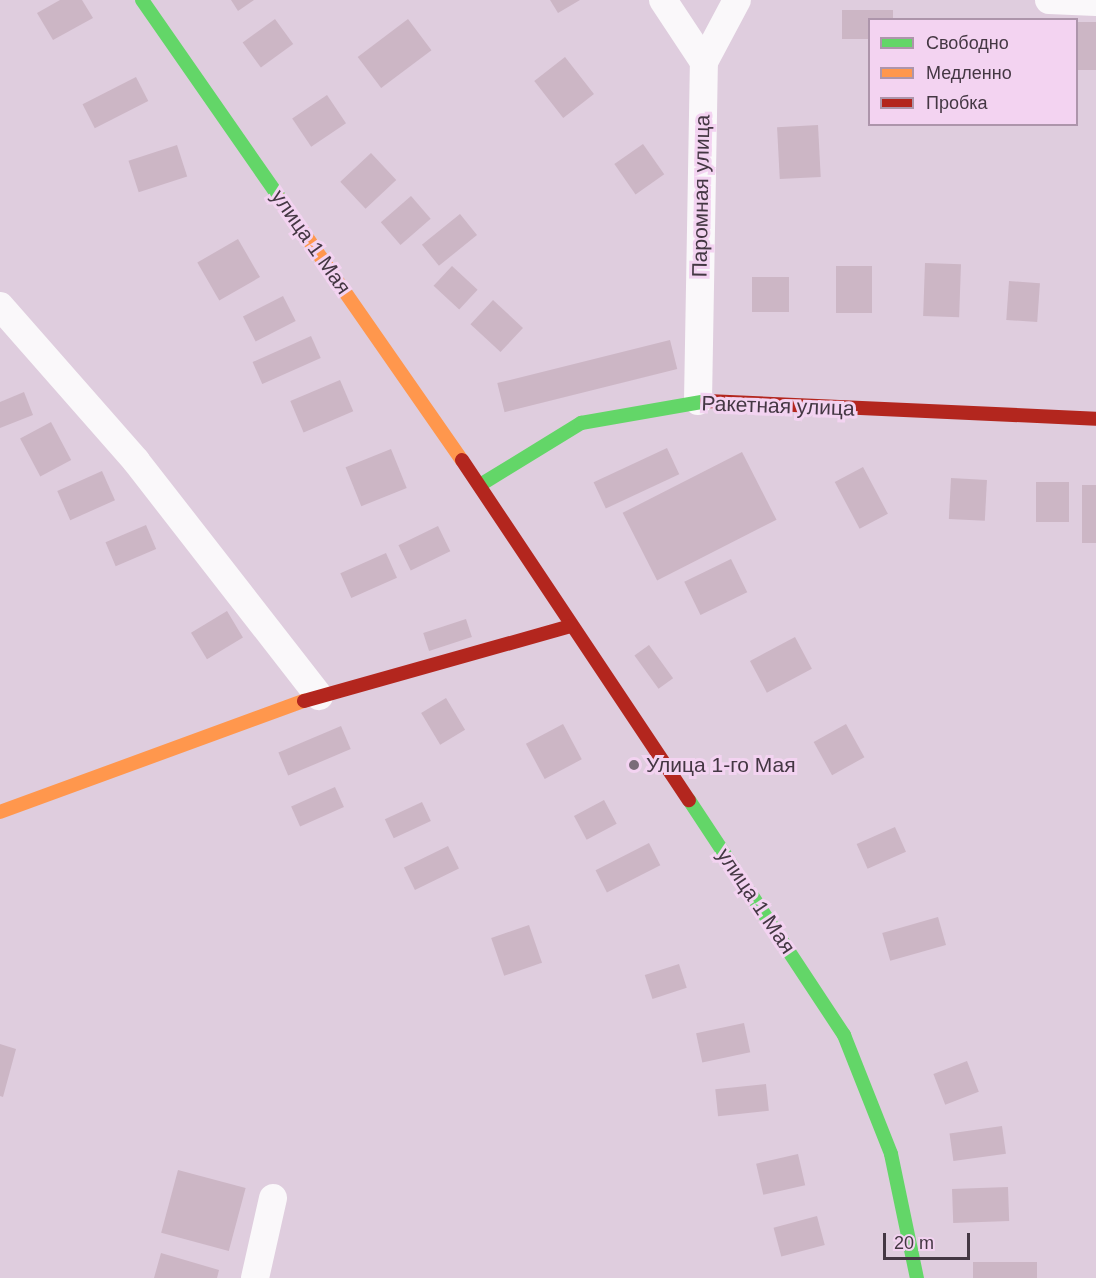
<!DOCTYPE html>
<html>
<head>
<meta charset="utf-8">
<style>
	body { margin:0 }
	#map { position:relative; width:1096px; height:1278px; overflow:hidden; background:#dfcdde; font-family:Helvetica,sans-serif }
	div>[style] { position:absolute }
	.building>* { inset:0; background:#ccb6c5; transform-origin:0 0 }
	.street>* { height:28px; margin:-14px; padding:0 14px; transform-origin:14px; border-radius:14px; background:#faf8fa }
	.fast>* { height:14px; margin:-7px; padding:0 7px; transform-origin:7px; border-radius:7px; background:#63d668 }
	.slow>* { height:14px; margin:-7px; padding:0 7px; transform-origin:7px; border-radius:7px; background:#ff974d }
	.jam>* { height:14px; margin:-7px; padding:0 7px; transform-origin:7px; border-radius:7px; background:#b3261e }
	.dots>* { width:16px; height:16px; translate:-50% -50%; box-sizing:border-box; border:3px solid #f3d3f1; border-radius:50% }
	span { translate:-50% -50%; white-space:nowrap; text-align:center; line-height:1.15; -webkit-text-stroke:6px #f3d3f1; paint-order:stroke }
	.street-label { font-size:21px; color:#443743 }
	.poi-label { font-size:21px; color:#443743 }
	.left { translate:0 -50%; text-align:left }
	.legend { position:absolute; left:868px; top:18px; width:210px; height:108px; box-sizing:border-box; background:#f3d3f1; border:2px solid #ad95ab; margin:0; padding:8px 10px; list-style:none; font-size:18px; color:#443743 }
	.legend li { display:flex; align-items:center; gap:12px; height:30px }
	.legend b { width:30px; border:2px solid #ad95ab }
	.scale { position:absolute; left:883px; top:1233px; width:87px; height:27px; box-sizing:border-box; border:3px solid #443743; border-top:0; padding-left:8px; font-size:18px; line-height:21px; white-space:nowrap; color:#443743; -webkit-text-stroke:4px #f3d3f1; paint-order:stroke }
</style>
</head>
<body>
<div id="map">
	<div class="building">
		<i style="clip-path:polygon(60px 0,82px 0,93px 18px,53px 40px,37px 13px)"></i>
		<i style="clip-path:polygon(231px 0,254px 0,238px 11px)"></i>
		<i style="clip-path:polygon(550px 0,580px 0,558px 13px)"></i>
		<i style="clip-path:polygon(842px 10px,893px 10px,893px 20px,870px 20px,870px 39px,842px 39px)"></i>
		<i style="left:275px;top:19px;width:31px;height:40px;rotate:54deg"></i>
		<i style="left:408px;top:19px;width:39px;height:63px;rotate:53deg"></i>
		<i style="left:1076px;top:22px;width:20px;height:48px"></i>
		<i style="left:565px;top:57px;width:47px;height:39px;rotate:52deg"></i>
		<i style="left:136px;top:77px;width:27px;height:60px;rotate:63deg"></i>
		<i style="left:327px;top:95px;width:34px;height:42px;rotate:56deg"></i>
		<i style="left:818px;top:125px;width:52px;height:41px;rotate:87deg"></i>
		<i style="left:643px;top:144px;width:37px;height:35px;rotate:55deg"></i>
		<i style="left:177px;top:145px;width:33px;height:51px;rotate:72deg"></i>
		<i style="left:371px;top:153px;width:37px;height:42px;rotate:47deg"></i>
		<i style="left:411px;top:196px;width:30px;height:40px;rotate:49deg"></i>
		<i style="left:460px;top:214px;width:27px;height:49px;rotate:51deg"></i>
		<i style="left:238px;top:239px;width:44px;height:47px;rotate:60deg"></i>
		<i style="left:925px;top:263px;width:36px;height:53px;rotate:2deg"></i>
		<i style="left:452px;top:266px;width:35px;height:27px;rotate:43deg"></i>
		<i style="left:836px;top:266px;width:36px;height:47px"></i>
		<i style="left:752px;top:277px;width:37px;height:35px"></i>
		<i style="left:1009px;top:281px;width:31px;height:39px;rotate:4deg"></i>
		<i style="left:283px;top:296px;width:28px;height:45px;rotate:63deg"></i>
		<i style="left:493px;top:300px;width:41px;height:33px;rotate:43deg"></i>
		<i style="left:311px;top:336px;width:24px;height:64px;rotate:66deg"></i>
		<i style="left:670px;top:340px;width:30px;height:178px;rotate:76deg"></i>
		<i style="left:340px;top:380px;width:34px;height:54px;rotate:67deg"></i>
		<i style="clip-path:polygon(24px 392px,33px 415px,0 428px,0 402px)"></i>
		<i style="left:51px;top:422px;width:43px;height:35px;rotate:62deg"></i>
		<i style="left:667px;top:448px;width:29px;height:81px;rotate:65deg"></i>
		<i style="left:391px;top:449px;width:42px;height:49px;rotate:68deg"></i>
		<i style="left:742px;top:452px;width:76px;height:134px;rotate:63deg"></i>
		<i style="left:863px;top:467px;width:53px;height:32px;rotate:62deg"></i>
		<i style="left:102px;top:471px;width:32px;height:49px;rotate:66deg"></i>
		<i style="left:951px;top:478px;width:36px;height:41px;rotate:3deg"></i>
		<i style="left:1036px;top:482px;width:33px;height:40px"></i>
		<i style="left:1082px;top:485px;width:14px;height:58px"></i>
		<i style="left:146px;top:525px;width:26px;height:44px;rotate:67deg"></i>
		<i style="left:438px;top:526px;width:28px;height:44px;rotate:64deg"></i>
		<i style="left:386px;top:553px;width:27px;height:50px;rotate:66deg"></i>
		<i style="left:731px;top:559px;width:37px;height:52px;rotate:64deg"></i>
		<i style="left:227px;top:611px;width:31px;height:42px;rotate:59deg"></i>
		<i style="left:466px;top:619px;width:19px;height:45px;rotate:72deg"></i>
		<i style="left:795px;top:637px;width:36px;height:51px;rotate:62deg"></i>
		<i style="left:649px;top:645px;width:41px;height:18px;rotate:54deg"></i>
		<i style="left:446px;top:698px;width:37px;height:29px;rotate:59deg"></i>
		<i style="left:563px;top:724px;width:40px;height:42px;rotate:62deg"></i>
		<i style="left:846px;top:724px;width:38px;height:37px;rotate:61deg"></i>
		<i style="left:341px;top:726px;width:25px;height:68px;rotate:67deg"></i>
		<i style="left:335px;top:787px;width:22px;height:48px;rotate:66deg"></i>
		<i style="left:604px;top:800px;width:27px;height:34px;rotate:62deg"></i>
		<i style="left:422px;top:802px;width:21px;height:41px;rotate:65deg"></i>
		<i style="left:895px;top:827px;width:27px;height:42px;rotate:66deg"></i>
		<i style="left:649px;top:843px;width:25px;height:60px;rotate:63deg"></i>
		<i style="left:448px;top:846px;width:25px;height:49px;rotate:64deg"></i>
		<i style="left:938px;top:917px;width:29px;height:58px;rotate:74deg"></i>
		<i style="left:529px;top:925px;width:40px;height:40px;rotate:71deg"></i>
		<i style="left:679px;top:964px;width:25px;height:36px;rotate:72deg"></i>
		<i style="left:744px;top:1023px;width:30px;height:49px;rotate:78deg"></i>
		<i style="clip-path:polygon(0 1044px,16px 1049px,3px 1097px,0 1096px)"></i>
		<i style="left:967px;top:1061px;width:33px;height:36px;rotate:69deg"></i>
		<i style="left:766px;top:1084px;width:27px;height:51px;rotate:84deg"></i>
		<i style="left:1002px;top:1126px;width:28px;height:53px;rotate:82deg"></i>
		<i style="left:798px;top:1154px;width:32px;height:43px;rotate:77deg"></i>
		<i style="left:178px;top:1170px;width:70px;height:65px;rotate:15deg"></i>
		<i style="left:1008px;top:1187px;width:34px;height:56px;rotate:88deg"></i>
		<i style="left:817px;top:1216px;width:30px;height:45px;rotate:75deg"></i>
		<i style="clip-path:polygon(161px 1253px,219px 1270px,217px 1278px,154px 1278px)"></i>
		<i style="left:973px;top:1262px;width:64px;height:16px"></i>
	</div>
	<div class="street">
		<i style="left:663px;top:0;width:74px;rotate:56.5deg"></i>
		<i style="left:1049px;top:0;width:47px;rotate:2.4deg"></i>
		<i style="left:0;top:306px;width:206px;rotate:48.7deg"></i>
		<i style="left:136px;top:461px;width:298px;rotate:52.1deg"></i>
		<i style="left:698px;top:401px;width:339px;rotate:-89deg"></i>
		<i style="left:704px;top:62px;width:70px;rotate:-62deg"></i>
		<i style="left:255px;top:1278px;width:82px;rotate:-77.3deg"></i>
	</div>
	<div class="fast">
		<i style="left:142px;top:0;width:244px;rotate:55.2deg"></i>
		<i style="left:480px;top:485px;width:119px;rotate:-31.5deg"></i>
		<i style="left:581px;top:423px;width:128px;rotate:-9.9deg"></i>
		<i style="left:689px;top:800px;width:282px;rotate:56.6deg"></i>
		<i style="left:844px;top:1035px;width:128px;rotate:68.4deg"></i>
		<i style="left:891px;top:1154px;width:127px;rotate:78.2deg"></i>
	</div>
	<div class="slow">
		<i style="left:281px;top:200px;width:317px;rotate:55.2deg"></i>
		<i style="left:0;top:812px;width:324px;rotate:-20.1deg"></i>
	</div>
	<div class="jam">
		<i style="left:707px;top:401px;width:389px;rotate:2.6deg"></i>
		<i style="left:462px;top:460px;width:409px;rotate:56.3deg"></i>
		<i style="left:304px;top:701px;width:277px;rotate:-15.7deg"></i>
	</div>
	<div class="dots">
		<i style="left:634px;top:765px;background:#7a6c79"></i>
	</div>
	<div class="street-label">
		<span style="left:701px;top:196px;rotate:-89deg">Паромная улица</span>
		<span style="left:311px;top:242px;rotate:55deg">улица 1 Мая</span>
		<span style="left:778px;top:406px;rotate:2deg">Ракетная улица</span>
		<span style="left:756px;top:901px;rotate:56deg">улица 1 Мая</span>
	</div>
	<div class="poi-label">
		<span class="left" style="left:646px;top:765px">Улица 1-го Мая</span>
	</div>
	<ul class="legend">
	<li><b style="height:8px;background:#63d668"></b>Свободно</li>
	<li><b style="height:8px;background:#ff974d"></b>Медленно</li>
	<li><b style="height:8px;background:#b3261e"></b>Пробка</li>
	</ul>
	<div class="scale">20 m</div>
</div>
</body>
</html>
